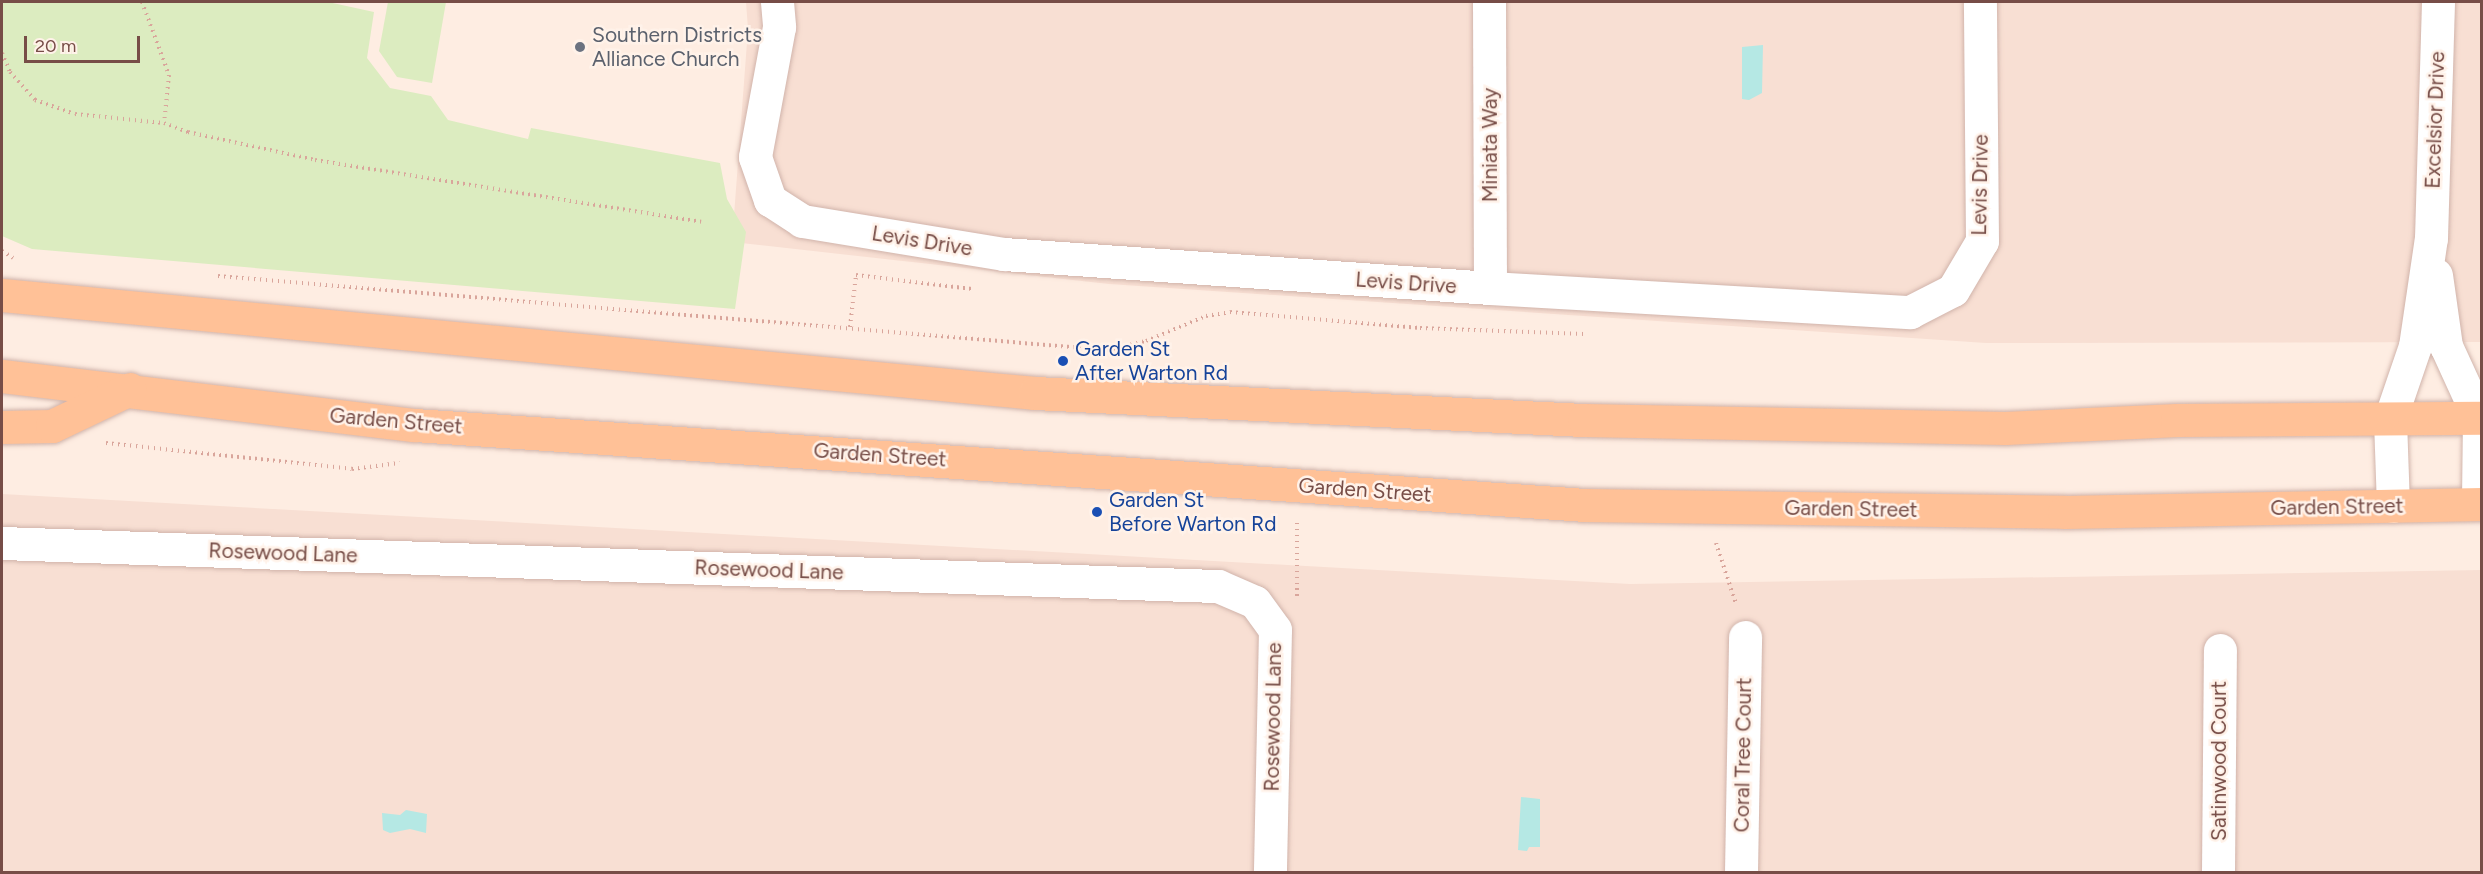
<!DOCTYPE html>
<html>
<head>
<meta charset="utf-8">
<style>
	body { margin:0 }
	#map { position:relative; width:2483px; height:874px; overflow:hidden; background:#feede2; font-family:Figtree,sans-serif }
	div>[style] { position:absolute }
	.residential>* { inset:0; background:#f8dfd3 }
	.green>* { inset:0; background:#dcecc0 }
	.water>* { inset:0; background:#b5e8e4 }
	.path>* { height:4px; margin-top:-2px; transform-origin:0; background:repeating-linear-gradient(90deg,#d9a59b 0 1.5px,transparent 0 6px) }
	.roads { filter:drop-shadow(0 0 2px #d1b4ab) drop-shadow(0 0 2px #d1b4ab) }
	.street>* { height:33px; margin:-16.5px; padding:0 16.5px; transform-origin:16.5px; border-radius:16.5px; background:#fff }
	.primary>* { height:33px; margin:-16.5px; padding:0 16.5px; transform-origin:16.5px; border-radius:16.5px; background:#ffc197 }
	.dots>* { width:16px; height:16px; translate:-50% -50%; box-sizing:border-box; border:3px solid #fff2e9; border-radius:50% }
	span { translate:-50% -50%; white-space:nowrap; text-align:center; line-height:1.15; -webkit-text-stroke:5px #fff2e9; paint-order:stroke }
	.worship-label { font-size:21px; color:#5b616d }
	.left { translate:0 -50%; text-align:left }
	.street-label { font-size:21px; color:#774d47 }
	.transit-label { font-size:21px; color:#164399 }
	.frame { position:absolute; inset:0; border:3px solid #774d47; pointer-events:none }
	.scale { position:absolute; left:24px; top:36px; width:116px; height:27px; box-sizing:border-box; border:3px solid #774d47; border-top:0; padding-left:8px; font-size:18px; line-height:21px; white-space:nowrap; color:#774d47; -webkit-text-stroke:4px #fff2e9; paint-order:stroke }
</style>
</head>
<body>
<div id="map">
	<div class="residential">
		<i style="clip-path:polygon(746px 2px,2481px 2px,2481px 342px,1986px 343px,1109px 284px,732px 242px,748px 29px)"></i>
		<i style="clip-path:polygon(2px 494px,1630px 584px,2481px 570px,2481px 872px,2px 872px)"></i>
	</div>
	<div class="green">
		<i style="clip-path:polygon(2px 2px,328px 2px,374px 12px,367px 58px,390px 88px,431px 96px,448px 120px,528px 139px,531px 128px,720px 163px,727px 199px,746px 232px,735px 309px,32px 249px,2px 236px)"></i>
		<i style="clip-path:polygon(388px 2px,446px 2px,432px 83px,397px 77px,379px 51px)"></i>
	</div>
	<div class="water">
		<i style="clip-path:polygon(1763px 45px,1762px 93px,1749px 100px,1742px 99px,1742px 47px)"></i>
		<i style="clip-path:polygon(1521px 797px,1540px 799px,1540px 847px,1529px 847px,1527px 851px,1518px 850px)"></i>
		<i style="clip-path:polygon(406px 810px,427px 814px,426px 833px,410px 829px,390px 833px,383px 830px,382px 813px,400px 815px)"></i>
	</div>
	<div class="path">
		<i style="left:142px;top:2px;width:78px;rotate:69.7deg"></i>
		<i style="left:169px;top:75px;width:48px;rotate:95.9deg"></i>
		<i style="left:164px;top:123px;width:26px;rotate:21deg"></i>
		<i style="left:188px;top:132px;width:130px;rotate:12.4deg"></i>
		<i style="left:315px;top:160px;width:391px;rotate:9.1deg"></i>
		<i style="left:2px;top:53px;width:21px;rotate:67deg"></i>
		<i style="left:10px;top:72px;width:38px;rotate:48deg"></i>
		<i style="left:35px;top:100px;width:42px;rotate:19.3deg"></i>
		<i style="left:75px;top:114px;width:89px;rotate:5.8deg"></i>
		<i style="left:2px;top:251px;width:13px;rotate:32deg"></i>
		<i style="left:218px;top:276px;width:892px;rotate:4.76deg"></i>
		<i style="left:1107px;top:350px;width:40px;rotate:-13deg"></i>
		<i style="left:1146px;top:341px;width:65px;rotate:-22.6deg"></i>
		<i style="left:1206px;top:316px;width:24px;rotate:-9deg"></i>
		<i style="left:1230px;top:312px;width:191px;rotate:4.8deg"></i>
		<i style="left:1420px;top:328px;width:164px;rotate:2.1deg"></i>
		<i style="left:850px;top:327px;width:52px;rotate:-83.4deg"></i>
		<i style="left:856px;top:275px;width:117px;rotate:6.9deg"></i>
		<i style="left:106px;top:443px;width:247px;rotate:6deg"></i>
		<i style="left:352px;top:469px;width:48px;rotate:-7.1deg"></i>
		<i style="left:1716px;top:543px;width:64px;rotate:71.8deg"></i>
		<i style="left:1297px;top:596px;width:73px;rotate:-90deg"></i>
	</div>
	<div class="roads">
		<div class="street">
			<i style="left:777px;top:2px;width:25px;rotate:85deg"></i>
			<i style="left:779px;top:27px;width:132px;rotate:100.5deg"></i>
			<i style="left:755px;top:157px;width:46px;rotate:70.8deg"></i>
			<i style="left:770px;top:200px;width:38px;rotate:33deg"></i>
			<i style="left:802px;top:221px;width:205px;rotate:9.3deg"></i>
			<i style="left:1004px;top:254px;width:487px;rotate:4deg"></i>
			<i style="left:1490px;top:288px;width:421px;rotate:3.3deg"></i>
			<i style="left:1910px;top:312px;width:48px;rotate:-27.1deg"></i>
			<i style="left:1953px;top:290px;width:57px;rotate:-59.4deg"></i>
			<i style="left:1982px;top:241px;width:239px;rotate:-90.5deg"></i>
			<i style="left:1489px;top:2px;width:286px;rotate:89.8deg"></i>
			<i style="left:2436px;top:275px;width:72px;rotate:82deg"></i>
			<i style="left:2446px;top:346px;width:79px;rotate:65.4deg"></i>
			<i style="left:2479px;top:418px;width:86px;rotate:90.7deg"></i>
			<i style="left:2393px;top:506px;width:87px;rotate:-92deg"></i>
			<i style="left:2390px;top:419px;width:77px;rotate:-71.1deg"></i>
			<i style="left:2415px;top:346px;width:109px;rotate:-81.6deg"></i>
			<i style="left:2431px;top:238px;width:236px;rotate:-88.3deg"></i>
			<i style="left:2px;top:543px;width:1217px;rotate:2.03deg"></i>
			<i style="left:1218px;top:586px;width:40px;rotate:23.4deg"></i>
			<i style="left:1255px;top:602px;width:34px;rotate:54deg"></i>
			<i style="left:1275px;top:630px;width:242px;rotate:91.2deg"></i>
			<i style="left:1741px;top:872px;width:235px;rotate:-89deg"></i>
			<i style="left:2218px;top:872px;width:222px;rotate:-89.5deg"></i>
		</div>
		<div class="primary">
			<i style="left:2px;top:295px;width:1038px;rotate:5.42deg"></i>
			<i style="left:1035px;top:393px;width:550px;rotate:2.82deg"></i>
			<i style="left:1584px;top:420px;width:421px;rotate:1.1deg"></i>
			<i style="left:2005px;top:428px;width:172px;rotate:-2.7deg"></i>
			<i style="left:2177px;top:420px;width:305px;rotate:-0.4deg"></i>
			<i style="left:2px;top:376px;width:416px;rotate:6.8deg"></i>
			<i style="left:415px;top:425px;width:1172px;rotate:3.91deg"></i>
			<i style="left:1584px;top:505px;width:480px;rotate:0.8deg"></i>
			<i style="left:2064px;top:512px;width:418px;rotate:-1.1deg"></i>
			<i style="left:2px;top:427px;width:50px;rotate:-1.1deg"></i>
			<i style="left:52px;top:426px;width:86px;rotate:-25.4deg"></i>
		</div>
	</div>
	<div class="dots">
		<i style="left:580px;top:47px;background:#6b7280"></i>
		<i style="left:1063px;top:361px;background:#1a4fb4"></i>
		<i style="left:1097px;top:512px;background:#1a4fb4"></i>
	</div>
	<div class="worship-label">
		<span class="left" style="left:592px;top:47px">Southern Districts<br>Alliance Church</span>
	</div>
	<div class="street-label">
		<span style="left:2435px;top:120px;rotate:-88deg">Excelsior Drive</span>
		<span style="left:1490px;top:145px;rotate:-90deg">Miniata Way</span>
		<span style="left:1980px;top:185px;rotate:-89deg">Levis Drive</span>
		<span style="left:922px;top:241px;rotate:9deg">Levis Drive</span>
		<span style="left:1406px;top:283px;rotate:4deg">Levis Drive</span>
		<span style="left:396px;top:421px;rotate:5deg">Garden Street</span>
		<span style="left:880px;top:455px;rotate:4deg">Garden Street</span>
		<span style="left:1365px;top:490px;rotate:4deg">Garden Street</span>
		<span style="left:2337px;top:507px;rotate:-1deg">Garden Street</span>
		<span style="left:1851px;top:509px;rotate:1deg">Garden Street</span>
		<span style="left:283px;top:553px;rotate:2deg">Rosewood Lane</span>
		<span style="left:769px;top:570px;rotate:2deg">Rosewood Lane</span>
		<span style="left:1273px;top:717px;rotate:-89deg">Rosewood Lane</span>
		<span style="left:1743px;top:755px;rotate:-89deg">Coral Tree Court</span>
		<span style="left:2219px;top:761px;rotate:-90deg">Satinwood Court</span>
	</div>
	<div class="transit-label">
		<span class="left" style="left:1075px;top:361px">Garden St<br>After Warton Rd</span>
		<span class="left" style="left:1109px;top:512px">Garden St<br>Before Warton Rd</span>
	</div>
	<div class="frame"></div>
	<div class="scale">20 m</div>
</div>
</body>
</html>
